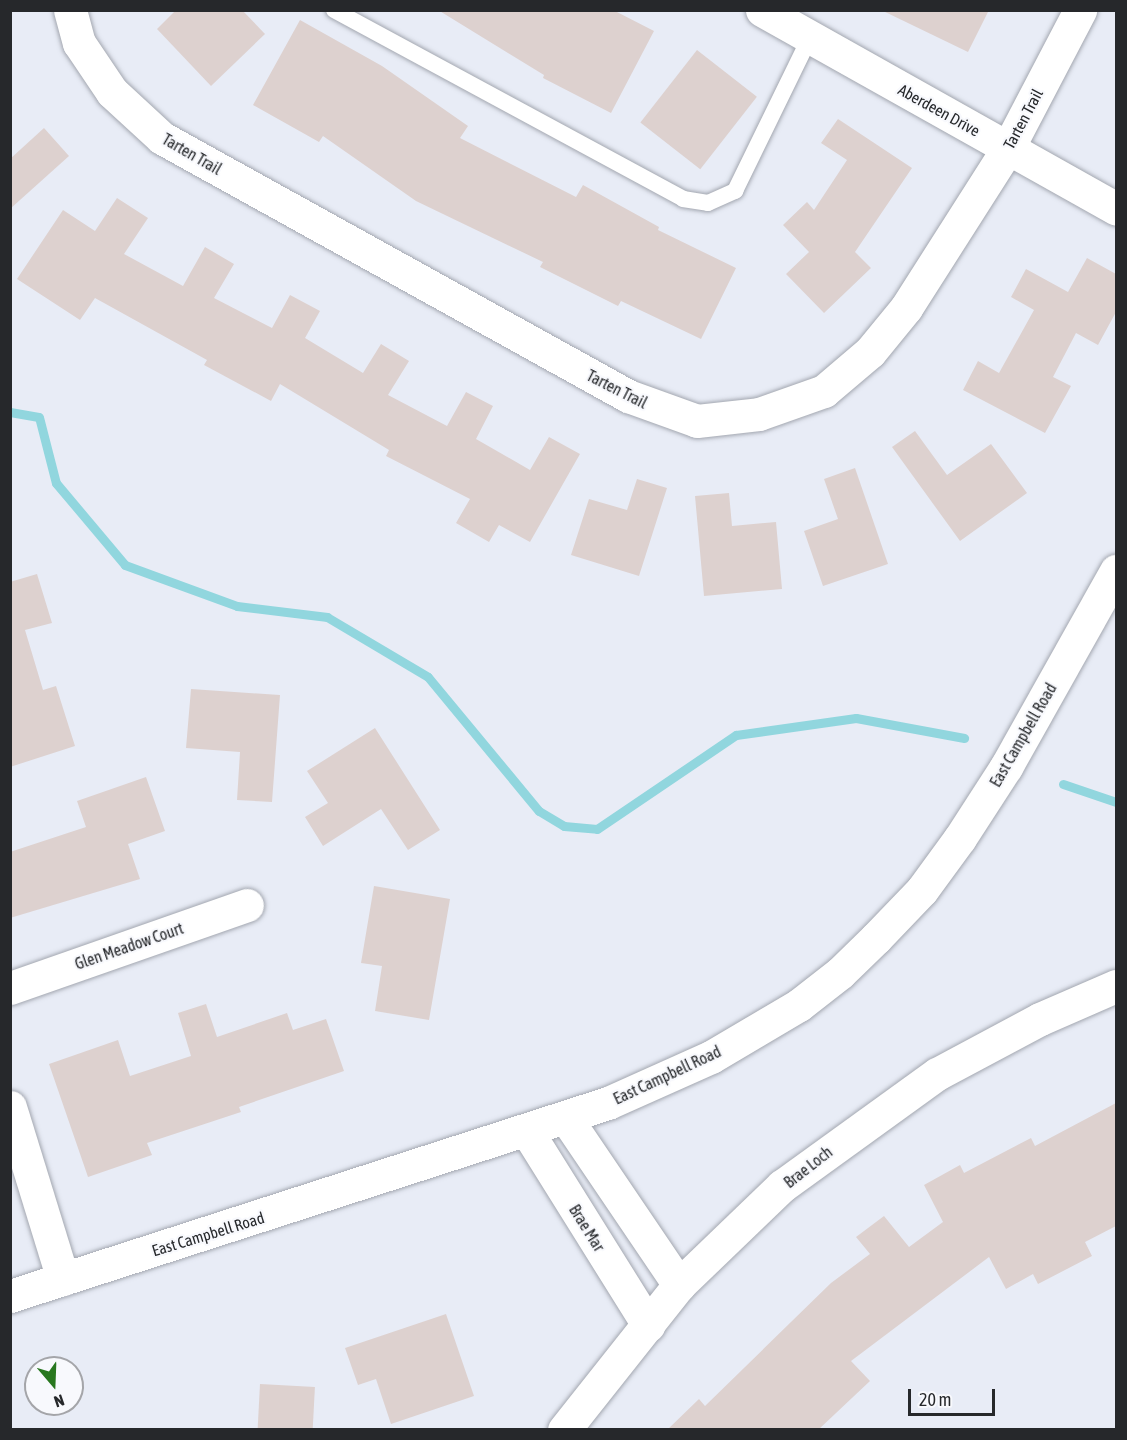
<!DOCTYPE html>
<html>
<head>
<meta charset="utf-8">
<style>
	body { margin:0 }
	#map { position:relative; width:1127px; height:1440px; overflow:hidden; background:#e8ecf6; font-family:"Asap Condensed",sans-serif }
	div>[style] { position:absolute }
	.stream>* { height:9px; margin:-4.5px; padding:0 4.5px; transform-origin:4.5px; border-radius:4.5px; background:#91d6de }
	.building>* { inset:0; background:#ddd1cf; transform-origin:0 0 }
	.roads { filter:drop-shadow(0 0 2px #a3a7b0) drop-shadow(0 0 2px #a3a7b0) }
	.lane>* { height:16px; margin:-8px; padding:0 8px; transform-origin:8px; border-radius:8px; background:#fff }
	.street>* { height:33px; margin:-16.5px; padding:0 16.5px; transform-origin:16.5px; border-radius:16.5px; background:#fff }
	.secondary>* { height:33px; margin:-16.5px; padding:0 16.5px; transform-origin:16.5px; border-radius:16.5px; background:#fff }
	span { translate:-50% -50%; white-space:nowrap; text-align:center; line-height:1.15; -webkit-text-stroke:4.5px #f8f9fd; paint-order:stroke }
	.street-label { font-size:16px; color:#26282b }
	.frame { position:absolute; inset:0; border:12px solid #26282b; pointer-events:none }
	.north { position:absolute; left:24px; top:1356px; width:60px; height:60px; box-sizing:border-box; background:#f8f9fd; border:2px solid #a4a5a9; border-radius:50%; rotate:161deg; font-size:16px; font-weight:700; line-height:24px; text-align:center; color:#26282b }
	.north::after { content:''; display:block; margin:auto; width:21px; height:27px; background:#28771f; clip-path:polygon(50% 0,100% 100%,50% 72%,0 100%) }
	.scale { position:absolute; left:908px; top:1389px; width:87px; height:27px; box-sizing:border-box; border:3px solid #26282b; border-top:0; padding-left:8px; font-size:18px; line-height:21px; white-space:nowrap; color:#26282b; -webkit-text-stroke:4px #f8f9fd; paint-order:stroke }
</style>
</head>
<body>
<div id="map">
	<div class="stream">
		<i style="left:10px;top:412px;width:29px;rotate:10deg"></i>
		<i style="left:39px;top:417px;width:68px;rotate:75.6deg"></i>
		<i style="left:56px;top:483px;width:107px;rotate:49.9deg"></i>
		<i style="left:125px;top:565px;width:119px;rotate:20.1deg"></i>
		<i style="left:237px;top:606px;width:91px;rotate:7deg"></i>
		<i style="left:327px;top:617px;width:117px;rotate:30.7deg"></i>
		<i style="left:428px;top:677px;width:174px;rotate:50.4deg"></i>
		<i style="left:539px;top:811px;width:29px;rotate:31deg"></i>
		<i style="left:564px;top:826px;width:33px;rotate:5deg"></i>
		<i style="left:597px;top:829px;width:168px;rotate:-34.1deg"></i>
		<i style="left:736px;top:735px;width:121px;rotate:-8.1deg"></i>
		<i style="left:856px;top:718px;width:110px;rotate:10.5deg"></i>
		<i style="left:1063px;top:784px;width:56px;rotate:18.8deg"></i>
	</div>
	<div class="building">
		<i style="clip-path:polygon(176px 10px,242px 10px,265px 34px,211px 86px,157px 29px)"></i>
		<i style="clip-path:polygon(438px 10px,613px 10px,654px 31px,611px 113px,543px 78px,544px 75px)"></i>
		<i style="clip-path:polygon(881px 10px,989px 10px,968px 52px)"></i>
		<i style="clip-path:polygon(300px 20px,382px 66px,468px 126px,460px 138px,576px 197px,583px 185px,659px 227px,658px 230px,736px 268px,701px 339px,621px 301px,618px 306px,540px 267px,543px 262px,416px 201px,323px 136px,319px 142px,253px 105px)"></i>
		<i style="left:697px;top:50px;width:76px;height:92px;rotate:38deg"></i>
		<i style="clip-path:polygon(838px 119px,912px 168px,855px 252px,871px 268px,824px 313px,786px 274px,809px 252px,783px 225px,807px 202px,814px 210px,847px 160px,821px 143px)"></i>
		<i style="clip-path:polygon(44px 128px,69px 156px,10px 209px,10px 159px)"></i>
		<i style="clip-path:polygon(117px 198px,148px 218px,124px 254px,183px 286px,205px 247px,234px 264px,214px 298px,272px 328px,290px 295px,320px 311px,305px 338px,363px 373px,381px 344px,409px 361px,388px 395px,447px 426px,466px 392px,493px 406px,476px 439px,530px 470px,549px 437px,580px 454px,530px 542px,499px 525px,489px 542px,456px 523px,470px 499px,386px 456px,389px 450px,280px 384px,271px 401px,204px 365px,207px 360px,95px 298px,80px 320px,17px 279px,63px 210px,95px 231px)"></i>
		<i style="clip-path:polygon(1087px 258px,1116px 274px,1116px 312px,1098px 345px,1076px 333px,1053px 377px,1071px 386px,1045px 433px,963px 390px,978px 361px,999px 373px,1034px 310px,1011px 297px,1026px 269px,1068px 292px)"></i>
		<i style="clip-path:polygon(915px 431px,947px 475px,991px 444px,1027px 493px,960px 541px,892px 447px)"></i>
		<i style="clip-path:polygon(855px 468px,888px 564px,823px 586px,804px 531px,838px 519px,824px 479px)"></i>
		<i style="clip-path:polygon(637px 479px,667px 488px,639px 576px,571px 555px,589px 499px,627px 510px)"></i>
		<i style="clip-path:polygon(729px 493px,732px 526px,776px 522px,782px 589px,704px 596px,695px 496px)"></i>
		<i style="clip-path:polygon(37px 574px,52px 623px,25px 630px,43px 690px,56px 686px,75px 746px,10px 767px,10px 582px)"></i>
		<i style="clip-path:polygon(191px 689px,280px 695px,272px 802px,237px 800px,240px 752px,186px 748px)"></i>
		<i style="clip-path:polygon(375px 728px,440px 830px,408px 850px,381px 809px,323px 846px,305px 817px,328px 803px,307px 771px)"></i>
		<i style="clip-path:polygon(146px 777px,165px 831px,128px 844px,140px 879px,10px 918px,10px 852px,86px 827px,77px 801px)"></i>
		<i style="clip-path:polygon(374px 886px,450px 899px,429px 1020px,375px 1011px,382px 966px,361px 963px)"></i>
		<i style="clip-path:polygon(206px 1004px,217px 1037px,287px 1013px,293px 1030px,326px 1019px,344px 1071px,239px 1107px,241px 1112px,147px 1143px,152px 1155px,88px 1177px,49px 1064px,118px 1040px,130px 1076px,191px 1056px,178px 1013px)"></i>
		<i style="clip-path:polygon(1116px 1103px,1116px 1226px,1085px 1242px,1092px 1256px,1038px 1284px,1033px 1274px,1006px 1289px,989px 1257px,851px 1361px,870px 1381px,818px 1430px,667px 1430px,699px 1399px,705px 1406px,831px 1283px,870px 1254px,856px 1237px,884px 1216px,909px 1247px,943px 1222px,924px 1185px,960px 1165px,964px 1173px,1031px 1138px,1035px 1146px)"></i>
		<i style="clip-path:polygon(446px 1314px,474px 1396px,391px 1424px,376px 1379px,358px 1385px,345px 1348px)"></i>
		<i style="left:260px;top:1384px;width:55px;height:46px;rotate:3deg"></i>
	</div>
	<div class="roads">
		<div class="lane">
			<i style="left:334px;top:10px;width:397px;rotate:28.4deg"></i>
			<i style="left:683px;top:199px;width:25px;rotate:9deg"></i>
			<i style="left:708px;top:203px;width:30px;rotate:-24deg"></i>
			<i style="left:735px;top:191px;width:171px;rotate:-64deg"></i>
		</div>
		<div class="street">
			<i style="left:70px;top:10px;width:34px;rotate:75deg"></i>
			<i style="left:79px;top:43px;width:59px;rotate:56deg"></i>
			<i style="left:112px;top:92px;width:68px;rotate:42.6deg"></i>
			<i style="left:162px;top:138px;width:533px;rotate:28.97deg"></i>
			<i style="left:628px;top:396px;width:73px;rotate:19.9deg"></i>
			<i style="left:697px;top:421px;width:62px;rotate:-6.4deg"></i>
			<i style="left:759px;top:414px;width:69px;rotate:-19.5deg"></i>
			<i style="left:824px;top:391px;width:60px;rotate:-40.3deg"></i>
			<i style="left:870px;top:352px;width:57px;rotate:-50.7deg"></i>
			<i style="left:906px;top:308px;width:190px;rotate:-57.5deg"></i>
			<i style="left:1008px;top:148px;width:156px;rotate:-62.4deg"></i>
			<i style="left:762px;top:10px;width:406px;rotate:29.3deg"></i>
			<i style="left:10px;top:988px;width:251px;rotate:-19.3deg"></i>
			<i style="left:10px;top:1107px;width:180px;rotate:72.9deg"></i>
			<i style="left:566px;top:1118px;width:202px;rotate:55.9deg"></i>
			<i style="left:527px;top:1131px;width:229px;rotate:58deg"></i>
			<i style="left:564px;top:1430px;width:185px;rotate:-51.6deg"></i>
			<i style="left:679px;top:1285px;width:143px;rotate:-43.9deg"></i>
			<i style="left:782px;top:1186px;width:191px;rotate:-35.9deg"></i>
			<i style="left:937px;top:1074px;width:117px;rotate:-28.1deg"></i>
			<i style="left:1040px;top:1019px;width:83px;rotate:-23.5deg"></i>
		</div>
		<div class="secondary">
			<i style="left:10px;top:1296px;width:628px;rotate:-17.89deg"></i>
			<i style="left:608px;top:1103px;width:113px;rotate:-24.1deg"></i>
			<i style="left:711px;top:1057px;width:102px;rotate:-30.6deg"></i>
			<i style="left:799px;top:1005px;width:52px;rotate:-38deg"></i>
			<i style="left:840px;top:973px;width:50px;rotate:-44.2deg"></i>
			<i style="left:876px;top:938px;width:66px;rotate:-46.2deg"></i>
			<i style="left:922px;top:890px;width:64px;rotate:-53.8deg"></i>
			<i style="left:960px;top:838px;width:85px;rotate:-57.1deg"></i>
			<i style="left:1006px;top:767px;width:225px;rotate:-60.7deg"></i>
		</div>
	</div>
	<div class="street-label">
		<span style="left:939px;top:110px;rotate:29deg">Aberdeen Drive</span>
		<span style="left:1023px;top:119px;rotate:-62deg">Tarten Trail</span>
		<span style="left:192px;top:154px;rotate:30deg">Tarten Trail</span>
		<span style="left:617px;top:389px;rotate:27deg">Tarten Trail</span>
		<span style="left:1023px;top:735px;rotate:-60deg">East Campbell Road</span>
		<span style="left:129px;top:946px;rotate:-19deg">Glen Meadow Court</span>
		<span style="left:667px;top:1075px;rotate:-25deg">East Campbell Road</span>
		<span style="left:808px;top:1167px;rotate:-38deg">Brae Loch</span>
		<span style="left:587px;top:1228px;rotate:58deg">Brae Mar</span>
		<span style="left:208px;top:1234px;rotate:-17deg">East Campbell Road</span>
	</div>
	<div class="frame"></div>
	<div class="north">N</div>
	<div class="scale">20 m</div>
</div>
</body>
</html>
